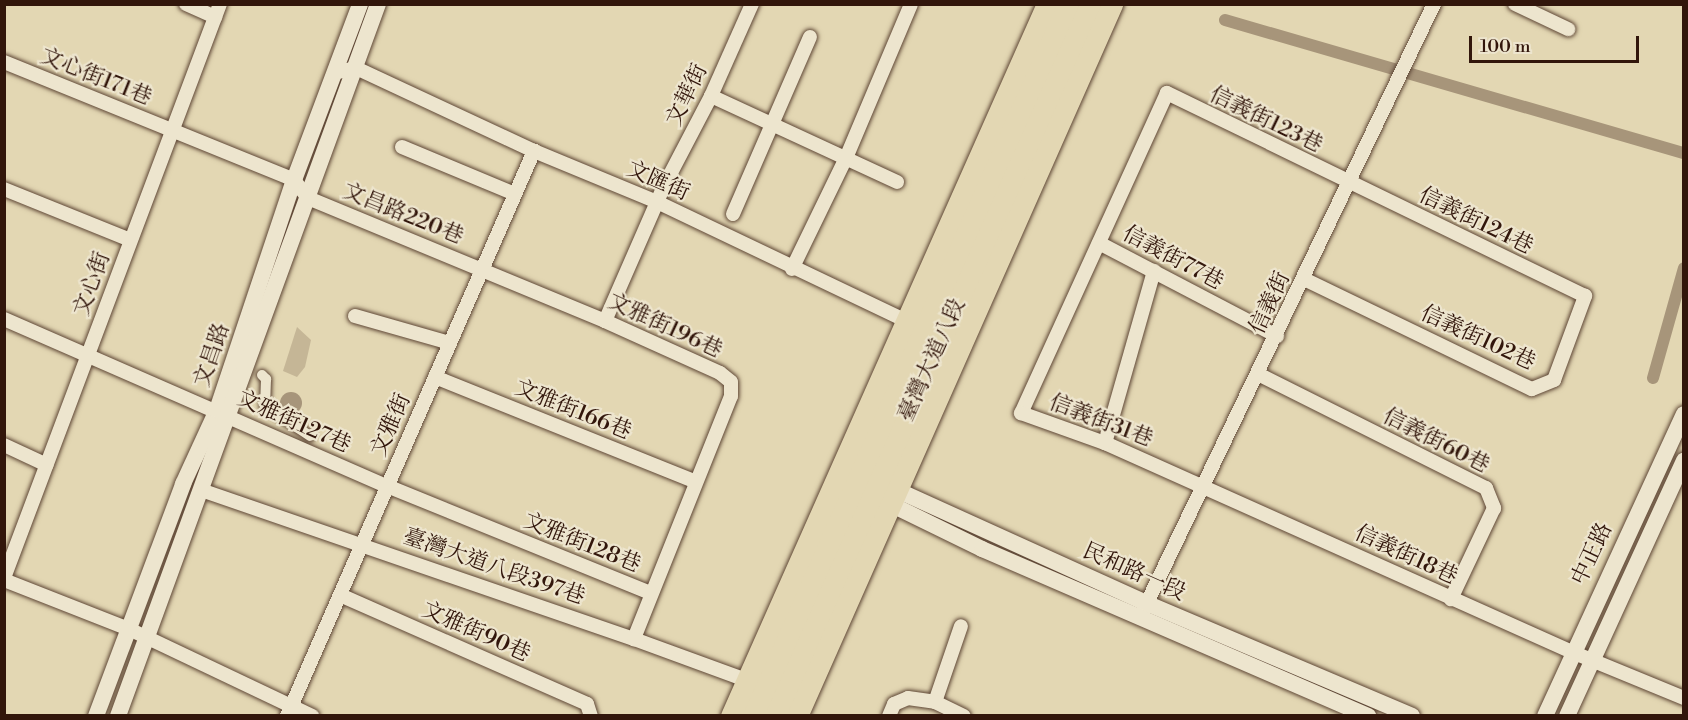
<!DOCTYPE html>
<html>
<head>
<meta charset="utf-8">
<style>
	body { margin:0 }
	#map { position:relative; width:1688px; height:720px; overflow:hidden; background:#e3d7b3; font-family:"Libre Bodoni","Noto Serif TC",serif }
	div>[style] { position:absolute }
	.green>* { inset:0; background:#c5b696 }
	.water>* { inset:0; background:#a7957a }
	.round { border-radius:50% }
	.canal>* { height:12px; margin:-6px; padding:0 6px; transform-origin:6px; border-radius:6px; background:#a7957a }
	.roads { filter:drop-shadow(0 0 2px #5e4635) drop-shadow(0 0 2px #5e4635) }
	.pedestrian>* { height:10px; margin:-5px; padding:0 5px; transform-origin:5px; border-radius:5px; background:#ede5ce }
	.minor>* { height:14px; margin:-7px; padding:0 7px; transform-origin:7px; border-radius:7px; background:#ede5ce }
	.tertiary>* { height:16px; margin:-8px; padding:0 8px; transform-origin:8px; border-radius:8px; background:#ede5ce }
	.primary>* { height:21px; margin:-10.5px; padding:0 10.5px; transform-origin:10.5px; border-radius:10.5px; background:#e3d7b3 }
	span { translate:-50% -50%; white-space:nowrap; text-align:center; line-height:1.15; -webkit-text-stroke:4.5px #ede5ce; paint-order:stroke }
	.street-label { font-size:22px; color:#32160b }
	.frame { position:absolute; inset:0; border:6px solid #32160b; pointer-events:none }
	.scale { position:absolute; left:1469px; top:36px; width:170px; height:27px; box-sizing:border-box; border:3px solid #32160b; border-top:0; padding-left:8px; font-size:18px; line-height:21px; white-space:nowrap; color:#32160b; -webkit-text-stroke:4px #ede5ce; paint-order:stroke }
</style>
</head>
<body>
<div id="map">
	<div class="green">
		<i style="clip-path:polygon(297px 327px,311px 340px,305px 367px,297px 377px,283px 371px)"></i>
	</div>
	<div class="water">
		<i class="round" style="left:280px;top:392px;width:22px;height:22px"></i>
	</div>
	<div class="canal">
		<i style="left:1225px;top:20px;width:478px;rotate:16.2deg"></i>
		<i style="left:1653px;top:378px;width:114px;rotate:-74.3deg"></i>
	</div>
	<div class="roads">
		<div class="pedestrian">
			<i style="left:262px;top:375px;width:6px;rotate:45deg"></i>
			<i style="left:266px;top:379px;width:27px;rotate:92deg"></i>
			<i style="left:265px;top:406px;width:54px;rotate:33.7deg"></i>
		</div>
		<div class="minor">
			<i style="left:186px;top:4px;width:32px;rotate:24deg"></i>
			<i style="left:1515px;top:4px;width:59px;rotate:25.3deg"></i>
			<i style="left:4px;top:62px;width:313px;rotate:22.1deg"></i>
			<i style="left:294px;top:180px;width:23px;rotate:52deg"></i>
			<i style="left:308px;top:198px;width:321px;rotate:22.5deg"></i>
			<i style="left:605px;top:321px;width:126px;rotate:24.3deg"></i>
			<i style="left:720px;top:373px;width:14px;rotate:39deg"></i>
			<i style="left:731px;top:382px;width:14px;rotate:90deg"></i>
			<i style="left:731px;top:396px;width:262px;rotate:111.8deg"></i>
			<i style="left:334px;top:73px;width:23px;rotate:-13deg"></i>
			<i style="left:356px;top:68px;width:196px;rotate:25deg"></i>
			<i style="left:534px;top:151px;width:133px;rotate:22.5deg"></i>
			<i style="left:657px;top:202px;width:284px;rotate:25.5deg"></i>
			<i style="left:711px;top:96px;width:205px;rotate:24.8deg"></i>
			<i style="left:402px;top:147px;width:122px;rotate:22.6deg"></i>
			<i style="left:4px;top:189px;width:136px;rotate:22deg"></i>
			<i style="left:733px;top:214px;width:193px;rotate:-66.5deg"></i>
			<i style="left:1099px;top:243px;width:201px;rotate:27.6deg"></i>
			<i style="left:792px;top:269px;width:123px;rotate:-64.1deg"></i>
			<i style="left:846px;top:158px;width:167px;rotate:-67.1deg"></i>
			<i style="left:1304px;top:279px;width:253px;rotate:25.8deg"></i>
			<i style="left:1532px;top:389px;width:24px;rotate:-22deg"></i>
			<i style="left:1554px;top:380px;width:90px;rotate:-69.7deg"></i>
			<i style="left:1585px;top:296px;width:465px;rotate:-154.1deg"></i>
			<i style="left:1167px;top:93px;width:352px;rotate:114.5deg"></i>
			<i style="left:1021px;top:413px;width:89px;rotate:19.7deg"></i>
			<i style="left:1105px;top:443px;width:512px;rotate:24.11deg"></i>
			<i style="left:1572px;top:652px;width:121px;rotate:22.3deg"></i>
			<i style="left:355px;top:316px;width:99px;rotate:15.9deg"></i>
			<i style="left:4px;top:319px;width:418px;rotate:23.6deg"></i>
			<i style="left:387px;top:486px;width:285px;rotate:22.1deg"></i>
			<i style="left:605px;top:321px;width:145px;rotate:-66.4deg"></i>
			<i style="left:663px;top:188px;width:104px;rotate:-62.4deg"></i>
			<i style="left:711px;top:96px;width:101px;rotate:-66deg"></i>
			<i style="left:1260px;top:375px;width:253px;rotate:26.6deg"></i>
			<i style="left:1486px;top:488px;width:22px;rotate:68deg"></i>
			<i style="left:1494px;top:508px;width:101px;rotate:115.3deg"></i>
			<i style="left:435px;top:377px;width:281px;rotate:21.9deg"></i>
			<i style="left:1105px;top:443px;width:179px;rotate:-74.1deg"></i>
			<i style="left:4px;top:445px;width:47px;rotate:24.9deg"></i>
			<i style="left:201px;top:490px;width:458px;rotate:19deg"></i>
			<i style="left:634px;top:639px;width:119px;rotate:20.1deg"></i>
			<i style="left:746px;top:680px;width:7px;rotate:63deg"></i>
			<i style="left:4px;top:578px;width:613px;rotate:-69.38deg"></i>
			<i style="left:4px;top:580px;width:134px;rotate:21.4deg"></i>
			<i style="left:129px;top:629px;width:203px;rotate:25.4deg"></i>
			<i style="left:340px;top:595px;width:270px;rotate:23.8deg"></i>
			<i style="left:587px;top:704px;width:13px;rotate:72deg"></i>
			<i style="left:1143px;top:611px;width:673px;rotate:-64.39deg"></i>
			<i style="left:935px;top:702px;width:80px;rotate:-71.1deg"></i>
			<i style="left:287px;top:716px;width:617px;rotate:-66.39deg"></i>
			<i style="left:889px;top:716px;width:13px;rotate:-67deg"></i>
			<i style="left:894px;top:704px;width:15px;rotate:-23deg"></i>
			<i style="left:908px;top:698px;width:27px;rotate:8deg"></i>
			<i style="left:935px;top:702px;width:32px;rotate:26deg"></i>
		</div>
		<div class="tertiary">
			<i style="left:888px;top:486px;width:283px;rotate:24.4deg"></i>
			<i style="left:1146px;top:603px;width:289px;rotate:23deg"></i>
			<i style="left:880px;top:499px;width:114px;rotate:26.1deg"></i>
			<i style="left:982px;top:549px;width:421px;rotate:23.4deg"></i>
			<i style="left:96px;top:716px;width:248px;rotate:-69.4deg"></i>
			<i style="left:183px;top:484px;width:81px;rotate:-65.3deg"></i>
			<i style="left:217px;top:410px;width:243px;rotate:-71.5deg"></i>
			<i style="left:294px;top:180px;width:188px;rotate:-69.4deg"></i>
			<i style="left:118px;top:716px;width:758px;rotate:-69.94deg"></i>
			<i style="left:1545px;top:716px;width:332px;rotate:-65.3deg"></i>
			<i style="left:1567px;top:716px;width:281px;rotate:-65.4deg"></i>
		</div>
		<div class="primary">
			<i style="left:731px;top:716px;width:779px;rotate:-66.07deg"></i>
			<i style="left:753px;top:716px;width:779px;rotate:-66.13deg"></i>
			<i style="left:775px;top:716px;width:779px;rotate:-66.13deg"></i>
			<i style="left:797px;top:716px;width:779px;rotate:-66.13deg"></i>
		</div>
	</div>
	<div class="street-label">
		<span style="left:96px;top:77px;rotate:22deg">文心街171巷</span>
		<span style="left:687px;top:95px;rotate:-64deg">文華街</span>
		<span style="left:1266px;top:120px;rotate:26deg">信義街123巷</span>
		<span style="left:658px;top:181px;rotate:24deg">文匯街</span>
		<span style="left:403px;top:214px;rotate:22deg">文昌路220巷</span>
		<span style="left:1476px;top:221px;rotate:26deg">信義街124巷</span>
		<span style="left:1173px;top:258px;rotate:28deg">信義街77巷</span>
		<span style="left:92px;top:284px;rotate:-70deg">文心街</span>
		<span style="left:1270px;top:303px;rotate:-65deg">信義街</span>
		<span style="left:665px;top:326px;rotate:25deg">文雅街196巷</span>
		<span style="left:1478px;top:338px;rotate:25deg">信義街102巷</span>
		<span style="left:212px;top:355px;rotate:-71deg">文昌路</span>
		<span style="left:932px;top:360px;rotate:-66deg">臺灣大道八段</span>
		<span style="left:573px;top:410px;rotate:22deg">文雅街166巷</span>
		<span style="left:1101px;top:421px;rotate:21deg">信義街31巷</span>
		<span style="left:294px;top:422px;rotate:24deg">文雅街127巷</span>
		<span style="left:391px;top:425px;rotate:-66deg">文雅街</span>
		<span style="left:1436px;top:441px;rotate:27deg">信義街60巷</span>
		<span style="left:582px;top:543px;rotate:22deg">文雅街128巷</span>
		<span style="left:1592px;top:554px;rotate:-65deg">中正路</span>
		<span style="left:1406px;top:555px;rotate:25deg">信義街18巷</span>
		<span style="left:494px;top:567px;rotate:19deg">臺灣大道八段397巷</span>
		<span style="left:1134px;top:572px;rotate:24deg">民和路一段</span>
		<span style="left:476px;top:632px;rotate:24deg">文雅街90巷</span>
	</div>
	<div class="frame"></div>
	<div class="scale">100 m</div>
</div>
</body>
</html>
